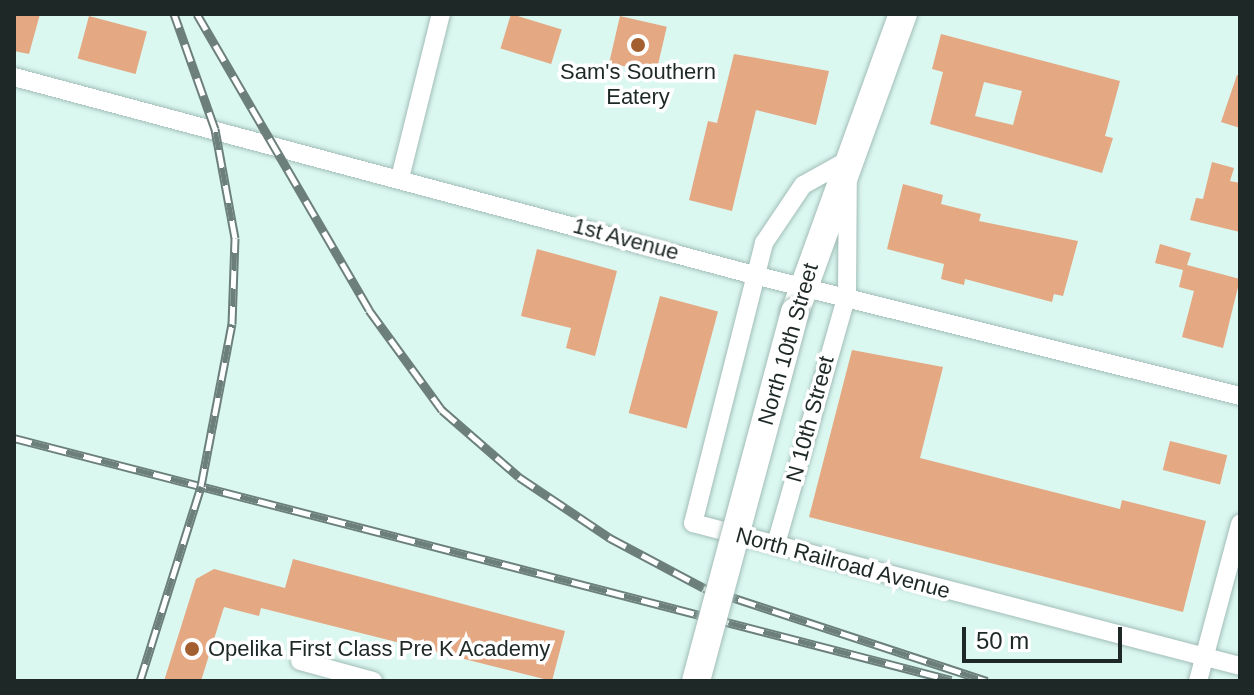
<!DOCTYPE html>
<html>
<head>
<meta charset="utf-8">
<style>
	body { margin:0 }
	#map { position:relative; width:1254px; height:695px; overflow:hidden; background:#daf7f0; font-family:Helvetica,sans-serif }
	div>[style] { position:absolute }
	.building>* { inset:0; background:#e4a883; transform-origin:0 0 }
	.roads { filter:drop-shadow(0 0 2px #a2bdb7) drop-shadow(0 0 2px #a2bdb7) }
	.street>* { height:18px; margin:-9px; padding:0 9px; transform-origin:9px; border-radius:9px; background:#fff }
	.primary>* { height:28px; margin:-14px; padding:0 14px; transform-origin:14px; border-radius:14px; background:#fff }
	.rail>* { height:9px; margin-top:-4.5px; transform-origin:0; background:repeating-linear-gradient(90deg,#fff 0 18px,#6c7f7b 0 36px); box-sizing:border-box; border-block:2px solid #6c7f7b }
	.bridges { filter:drop-shadow(0 0 2px #a2bdb7) drop-shadow(0 0 2px #a2bdb7) }
	.primary-bridge>* { height:28px; margin:-14px; padding:0 14px; transform-origin:14px; border-radius:14px; background:#fff }
	.dots>* { width:22px; height:22px; translate:-50% -50%; box-sizing:border-box; border:4px solid #fff; border-radius:50% }
	span { translate:-50% -50%; white-space:nowrap; text-align:center; line-height:1.15; -webkit-text-stroke:7px #fff; paint-order:stroke }
	.poi-label { font-size:22px; color:#1e2927 }
	.left { translate:0 -50%; text-align:left }
	.street-label { font-size:22px; color:#1e2927 }
	.frame { position:absolute; inset:0; border:16px solid #1e2927; pointer-events:none }
	.scale { position:absolute; left:962px; top:627px; width:160px; height:36px; box-sizing:border-box; border:4px solid #1e2927; border-top:0; padding-left:10px; font-size:24px; line-height:28px; white-space:nowrap; color:#1e2927; -webkit-text-stroke:6px #fff; paint-order:stroke }
</style>
</head>
<body>
<div id="map">
	<div class="building">
		<i style="clip-path:polygon(14px 14px,40px 14px,29px 54px,14px 51px)"></i>
		<i style="left:511px;top:14px;width:53px;height:36px;rotate:17deg"></i>
		<i style="left:89px;top:16px;width:60px;height:44px;rotate:15deg"></i>
		<i style="left:620px;top:16px;width:48px;height:48px;rotate:13deg"></i>
		<i style="clip-path:polygon(evenodd,941px 34px,1120px 81px,1105px 136px,1113px 138px,1102px 173px,930px 124px,943px 72px,932px 69px,941px 34px,984px 82px,1022px 91px,1013px 125px,975px 116px,984px 82px)"></i>
		<i style="clip-path:polygon(734px 54px,829px 71px,816px 125px,756px 110px,732px 211px,689px 200px,708px 121px,717px 123px)"></i>
		<i style="clip-path:polygon(1237px 75px,1240px 75px,1240px 128px,1221px 122px)"></i>
		<i style="clip-path:polygon(1212px 162px,1234px 168px,1230px 181px,1240px 183px,1240px 232px,1190px 220px,1196px 198px,1203px 199px)"></i>
		<i style="clip-path:polygon(903px 184px,943px 195px,941px 204px,981px 214px,979px 221px,1078px 241px,1063px 296px,1054px 294px,1052px 302px,965px 279px,964px 285px,941px 279px,944px 264px,887px 249px)"></i>
		<i style="clip-path:polygon(1160px 244px,1191px 253px,1187px 265px,1240px 279px,1223px 348px,1182px 337px,1194px 291px,1179px 287px,1183px 270px,1155px 263px)"></i>
		<i style="clip-path:polygon(537px 249px,617px 271px,595px 356px,566px 348px,571px 328px,521px 316px)"></i>
		<i style="left:660px;top:296px;width:60px;height:121px;rotate:15deg"></i>
		<i style="clip-path:polygon(852px 350px,943px 367px,920px 458px,1120px 509px,1122px 500px,1206px 521px,1183px 612px,809px 517px)"></i>
		<i style="left:1170px;top:441px;width:59px;height:30px;rotate:14deg"></i>
		<i style="clip-path:polygon(293px 559px,565px 631px,552px 681px,261px 608px,259px 616px,224px 607px,201px 681px,164px 681px,196px 579px,214px 569px,285px 588px)"></i>
	</div>
	<div class="roads">
		<div class="street">
			<i style="left:14px;top:77px;width:766px;rotate:14.98deg"></i>
			<i style="left:754px;top:275px;width:501px;rotate:13.98deg"></i>
			<i style="left:400px;top:178px;width:169px;rotate:-76deg"></i>
			<i style="left:776px;top:544px;width:259px;rotate:-74.1deg"></i>
			<i style="left:847px;top:295px;width:135px;rotate:-89.6deg"></i>
			<i style="left:848px;top:160px;width:51px;rotate:150.9deg"></i>
			<i style="left:803px;top:185px;width:70px;rotate:123.9deg"></i>
			<i style="left:764px;top:243px;width:289px;rotate:104.2deg"></i>
			<i style="left:693px;top:523px;width:565px;rotate:14.65deg"></i>
			<i style="left:300px;top:661px;width:76px;rotate:15.3deg"></i>
			<i style="left:1198px;top:681px;width:163px;rotate:-75deg"></i>
		</div>
		<div class="primary">
			<i style="left:795px;top:312px;width:317px;rotate:-70.1deg"></i>
		</div>
	</div>
	<div class="rail">
		<i style="left:197px;top:14px;width:342px;rotate:59.8deg"></i>
		<i style="left:369px;top:310px;width:124px;rotate:53.9deg"></i>
		<i style="left:442px;top:410px;width:102px;rotate:41deg"></i>
		<i style="left:519px;top:477px;width:110px;rotate:33.8deg"></i>
		<i style="left:610px;top:538px;width:106px;rotate:28deg"></i>
		<i style="left:704px;top:588px;width:298px;rotate:18.2deg"></i>
		<i style="left:14px;top:438px;width:968px;rotate:14.48deg"></i>
		<i style="left:140px;top:681px;width:204px;rotate:-72.6deg"></i>
		<i style="left:201px;top:486px;width:165px;rotate:-79.2deg"></i>
		<i style="left:232px;top:324px;width:86px;rotate:-88deg"></i>
		<i style="left:235px;top:238px;width:111px;rotate:-100.4deg"></i>
		<i style="left:215px;top:129px;width:122px;rotate:-109.6deg"></i>
	</div>
	<div class="bridges">
		<div class="primary-bridge">
			<i style="left:696px;top:681px;width:382px;rotate:-75deg"></i>
		</div>
	</div>
	<div class="dots">
		<i style="left:638px;top:45px;background:#a35f30"></i>
		<i style="left:192px;top:649px;background:#a35f30"></i>
	</div>
	<div class="poi-label">
		<span style="left:638px;top:84px">Sam's Southern<br>Eatery</span>
		<span class="left" style="left:208px;top:649px">Opelika First Class Pre K Academy</span>
	</div>
	<div class="street-label">
		<span style="left:626px;top:239px;rotate:15deg">1st Avenue</span>
		<span style="left:788px;top:344px;rotate:-74deg">North 10th Street</span>
		<span style="left:810px;top:419px;rotate:-75deg">N 10th Street</span>
		<span style="left:843px;top:563px;rotate:15deg">North Railroad Avenue</span>
	</div>
	<div class="frame"></div>
	<div class="scale">50 m</div>
</div>
</body>
</html>
